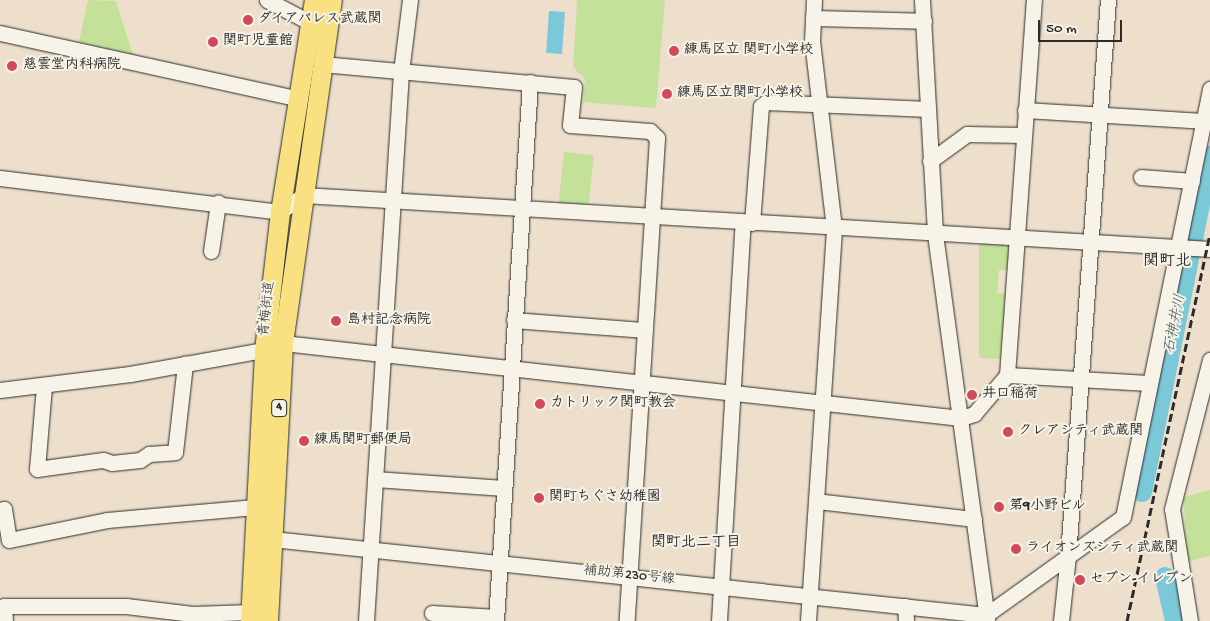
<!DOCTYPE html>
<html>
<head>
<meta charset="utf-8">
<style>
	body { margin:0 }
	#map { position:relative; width:1210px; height:621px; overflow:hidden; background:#eddfcb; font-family:"Gochi Hand","Klee One",sans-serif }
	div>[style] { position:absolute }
	.green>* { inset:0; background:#c4e199; transform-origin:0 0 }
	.water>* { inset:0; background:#7ac8d8; transform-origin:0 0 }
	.river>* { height:20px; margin:-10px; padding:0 10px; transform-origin:10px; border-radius:10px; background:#7ac8d8 }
	.roads { filter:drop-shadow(0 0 1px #2b2b2b) drop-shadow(0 0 1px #2b2b2b) }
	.minor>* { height:15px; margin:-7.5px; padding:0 7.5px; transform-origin:7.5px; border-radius:7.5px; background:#f7f3e8 }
	.major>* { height:19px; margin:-9.5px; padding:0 9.5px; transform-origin:9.5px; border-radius:9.5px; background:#f9e181 }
	.rail>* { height:3px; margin-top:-1.5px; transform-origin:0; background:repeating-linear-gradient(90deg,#2b2b2b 0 8px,transparent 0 12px) }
	.dots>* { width:14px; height:14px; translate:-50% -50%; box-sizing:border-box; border:2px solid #f7f3e8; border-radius:50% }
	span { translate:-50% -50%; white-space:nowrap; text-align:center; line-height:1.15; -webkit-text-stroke:4px #f7f3e8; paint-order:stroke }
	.shield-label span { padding:1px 4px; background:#f7f3e8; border:1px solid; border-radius:4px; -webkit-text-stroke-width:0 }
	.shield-label { font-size:12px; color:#2b2b2b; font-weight:700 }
	.poi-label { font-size:14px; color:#2b2b2b; font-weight:700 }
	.left { translate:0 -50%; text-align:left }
	.street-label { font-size:14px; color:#2b2b2b }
	.water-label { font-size:15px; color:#435a5f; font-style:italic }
	.neighbourhood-label { font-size:15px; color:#2b2b2b; font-weight:700 }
	.quarter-label { font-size:16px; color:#2b2b2b; font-weight:700 }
	.scale { position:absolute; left:1038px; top:20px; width:84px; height:22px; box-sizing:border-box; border:2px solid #2b2b2b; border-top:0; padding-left:6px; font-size:15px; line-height:18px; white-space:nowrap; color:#2b2b2b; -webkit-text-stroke:4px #f7f3e8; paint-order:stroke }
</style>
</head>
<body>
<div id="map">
	<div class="green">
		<i style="clip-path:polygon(88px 0,116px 1px,133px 55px,79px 42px)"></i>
		<i style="clip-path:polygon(577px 0,665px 0,656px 108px,583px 102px,585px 79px,573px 67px)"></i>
		<i style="left:564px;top:152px;width:30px;height:52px;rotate:6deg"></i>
		<i style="clip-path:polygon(979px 242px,1007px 243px,1010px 249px,1008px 270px,999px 270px,997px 293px,1006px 294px,1001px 359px,979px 358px)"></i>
		<i style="clip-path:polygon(1210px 490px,1210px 556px,1186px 562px,1184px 497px)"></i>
	</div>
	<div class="water">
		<i style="left:549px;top:11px;width:16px;height:42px;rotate:4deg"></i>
	</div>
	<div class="river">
		<i style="left:1142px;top:492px;width:343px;rotate:-78.6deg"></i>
		<i style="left:1165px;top:577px;width:45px;rotate:77.2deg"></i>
	</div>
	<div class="roads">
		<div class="minor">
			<i style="left:267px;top:0;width:50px;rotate:27.6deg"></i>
			<i style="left:922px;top:0;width:234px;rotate:86.8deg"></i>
			<i style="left:935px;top:234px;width:390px;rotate:82.3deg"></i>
			<i style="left:813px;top:18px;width:111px;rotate:1.5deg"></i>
			<i style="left:0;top:33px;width:306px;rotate:12.4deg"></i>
			<i style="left:322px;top:64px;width:253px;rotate:5.2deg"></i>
			<i style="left:574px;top:87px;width:38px;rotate:96deg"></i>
			<i style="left:570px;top:125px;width:80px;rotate:4.3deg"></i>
			<i style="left:650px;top:131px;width:10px;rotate:45deg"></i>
			<i style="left:657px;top:138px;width:484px;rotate:93.6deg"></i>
			<i style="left:1025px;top:110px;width:178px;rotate:3.5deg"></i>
			<i style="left:930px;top:161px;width:46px;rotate:-36.1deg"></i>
			<i style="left:967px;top:134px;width:56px;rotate:1deg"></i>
			<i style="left:1141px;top:177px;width:51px;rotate:4.5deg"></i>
			<i style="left:0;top:178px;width:282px;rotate:6.9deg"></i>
			<i style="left:280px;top:212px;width:29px;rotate:-36deg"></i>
			<i style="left:303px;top:195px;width:909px;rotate:3.41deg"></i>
			<i style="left:752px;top:223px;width:117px;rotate:-85.6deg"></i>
			<i style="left:761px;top:106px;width:7px;rotate:-34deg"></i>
			<i style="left:767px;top:102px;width:160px;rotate:2.5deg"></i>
			<i style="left:211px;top:251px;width:49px;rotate:-81.7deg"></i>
			<i style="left:514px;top:320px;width:131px;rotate:4.4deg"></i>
			<i style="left:283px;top:343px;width:682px;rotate:6.31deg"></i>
			<i style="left:961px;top:418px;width:14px;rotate:-17deg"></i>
			<i style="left:974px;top:414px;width:51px;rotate:-49.8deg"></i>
			<i style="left:1007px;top:375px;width:376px;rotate:-85.9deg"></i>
			<i style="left:1007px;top:375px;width:143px;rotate:3.2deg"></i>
			<i style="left:44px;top:386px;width:83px;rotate:94.8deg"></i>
			<i style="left:37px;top:469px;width:67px;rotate:-7.8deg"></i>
			<i style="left:103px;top:460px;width:9px;rotate:18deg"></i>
			<i style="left:112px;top:463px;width:28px;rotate:-6deg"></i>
			<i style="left:140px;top:460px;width:11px;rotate:-34deg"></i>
			<i style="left:149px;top:454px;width:26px;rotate:-4deg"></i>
			<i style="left:175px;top:452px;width:89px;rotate:-83.5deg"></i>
			<i style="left:0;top:390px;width:131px;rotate:-7deg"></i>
			<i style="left:130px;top:374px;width:136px;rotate:-10.2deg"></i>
			<i style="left:375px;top:479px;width:129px;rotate:4deg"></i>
			<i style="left:816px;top:501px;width:159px;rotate:6.5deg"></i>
			<i style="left:0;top:510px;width:4px;rotate:-14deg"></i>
			<i style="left:4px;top:509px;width:31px;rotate:81deg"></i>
			<i style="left:9px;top:540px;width:100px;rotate:-11.5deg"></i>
			<i style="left:107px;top:520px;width:149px;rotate:-5deg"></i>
			<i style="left:263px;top:538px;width:727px;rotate:6.08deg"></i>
			<i style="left:986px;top:615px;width:168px;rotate:-35.6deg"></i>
			<i style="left:1123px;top:517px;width:437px;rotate:-78.5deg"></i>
			<i style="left:905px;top:606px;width:15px;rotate:86deg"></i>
			<i style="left:432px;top:613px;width:64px;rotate:3.6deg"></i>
			<i style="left:5px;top:621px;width:15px;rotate:-94deg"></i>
			<i style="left:4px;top:606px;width:122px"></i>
			<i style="left:126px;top:606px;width:67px;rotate:6.8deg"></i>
			<i style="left:193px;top:614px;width:57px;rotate:-2deg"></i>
			<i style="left:366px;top:621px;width:550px;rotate:-86.35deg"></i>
			<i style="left:401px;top:72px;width:73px;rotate:-82.9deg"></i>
			<i style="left:496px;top:621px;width:540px;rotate:-86.39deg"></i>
			<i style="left:719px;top:621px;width:400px;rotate:-86.6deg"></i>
			<i style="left:808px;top:621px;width:394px;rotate:-86.2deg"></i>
			<i style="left:834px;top:228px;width:188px;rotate:-96.7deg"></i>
			<i style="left:812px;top:41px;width:41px;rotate:-87.2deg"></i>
			<i style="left:1061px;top:621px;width:65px;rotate:-83.9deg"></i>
			<i style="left:1068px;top:556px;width:557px;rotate:-85.89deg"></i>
			<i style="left:1190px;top:621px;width:113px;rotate:-99.1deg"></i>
			<i style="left:1172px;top:509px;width:154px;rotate:-75.7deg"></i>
		</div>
		<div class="major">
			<i style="left:250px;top:621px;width:271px;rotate:-87deg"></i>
			<i style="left:264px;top:350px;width:139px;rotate:-83.4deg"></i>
			<i style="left:280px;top:212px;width:215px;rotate:-80.9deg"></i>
			<i style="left:268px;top:621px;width:278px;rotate:-86.9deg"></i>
			<i style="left:283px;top:343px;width:346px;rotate:-81.9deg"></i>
		</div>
	</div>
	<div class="rail">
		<i style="left:1127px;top:621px;width:396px;rotate:-77.9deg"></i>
	</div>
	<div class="dots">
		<i style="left:248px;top:20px;background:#d1495b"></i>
		<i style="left:213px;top:42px;background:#d1495b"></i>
		<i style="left:674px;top:51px;background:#d1495b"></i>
		<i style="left:12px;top:66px;background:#d1495b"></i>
		<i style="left:667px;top:94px;background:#d1495b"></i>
		<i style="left:336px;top:321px;background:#d1495b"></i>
		<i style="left:972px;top:395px;background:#d1495b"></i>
		<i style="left:540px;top:404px;background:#d1495b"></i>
		<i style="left:1008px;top:432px;background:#d1495b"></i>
		<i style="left:304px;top:441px;background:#d1495b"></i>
		<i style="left:539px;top:498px;background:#d1495b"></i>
		<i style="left:999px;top:507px;background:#d1495b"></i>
		<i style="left:1016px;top:549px;background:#d1495b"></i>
		<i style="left:1080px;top:580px;background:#d1495b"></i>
	</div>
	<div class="shield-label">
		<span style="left:279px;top:408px">4</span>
	</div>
	<div class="poi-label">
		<span class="left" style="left:258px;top:20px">ダイアパレス武蔵関</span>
		<span class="left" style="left:223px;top:42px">関町児童館</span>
		<span class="left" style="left:684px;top:51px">練馬区立 関町小学校</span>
		<span class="left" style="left:23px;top:66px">慈雲堂内科病院</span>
		<span class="left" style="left:677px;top:94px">練馬区立関町小学校</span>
		<span class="left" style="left:347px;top:321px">島村記念病院</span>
		<span class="left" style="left:982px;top:395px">井口稲荷</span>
		<span class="left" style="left:550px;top:404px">カトリック関町教会</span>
		<span class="left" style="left:1018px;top:432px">クレアシティ武蔵関</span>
		<span class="left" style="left:314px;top:441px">練馬関町郵便局</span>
		<span class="left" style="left:549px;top:498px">関町ちぐさ幼稚園</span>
		<span class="left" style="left:1009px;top:507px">第9小野ビル</span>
		<span class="left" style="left:1026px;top:549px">ライオンズシティ武蔵関</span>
		<span class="left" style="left:1090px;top:580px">セブン-イレブン</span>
	</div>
	<div class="street-label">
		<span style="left:268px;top:309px;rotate:-84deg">青梅街道</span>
		<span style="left:629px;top:576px;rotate:6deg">補助第230号線</span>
	</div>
	<div class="water-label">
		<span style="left:1176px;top:324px;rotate:-79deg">石神井川</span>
	</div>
	<div class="neighbourhood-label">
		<span style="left:696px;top:544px">関町北二丁目</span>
	</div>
	<div class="quarter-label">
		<span style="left:1167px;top:263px">関町北</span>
	</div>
	<div class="scale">50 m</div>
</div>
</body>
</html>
